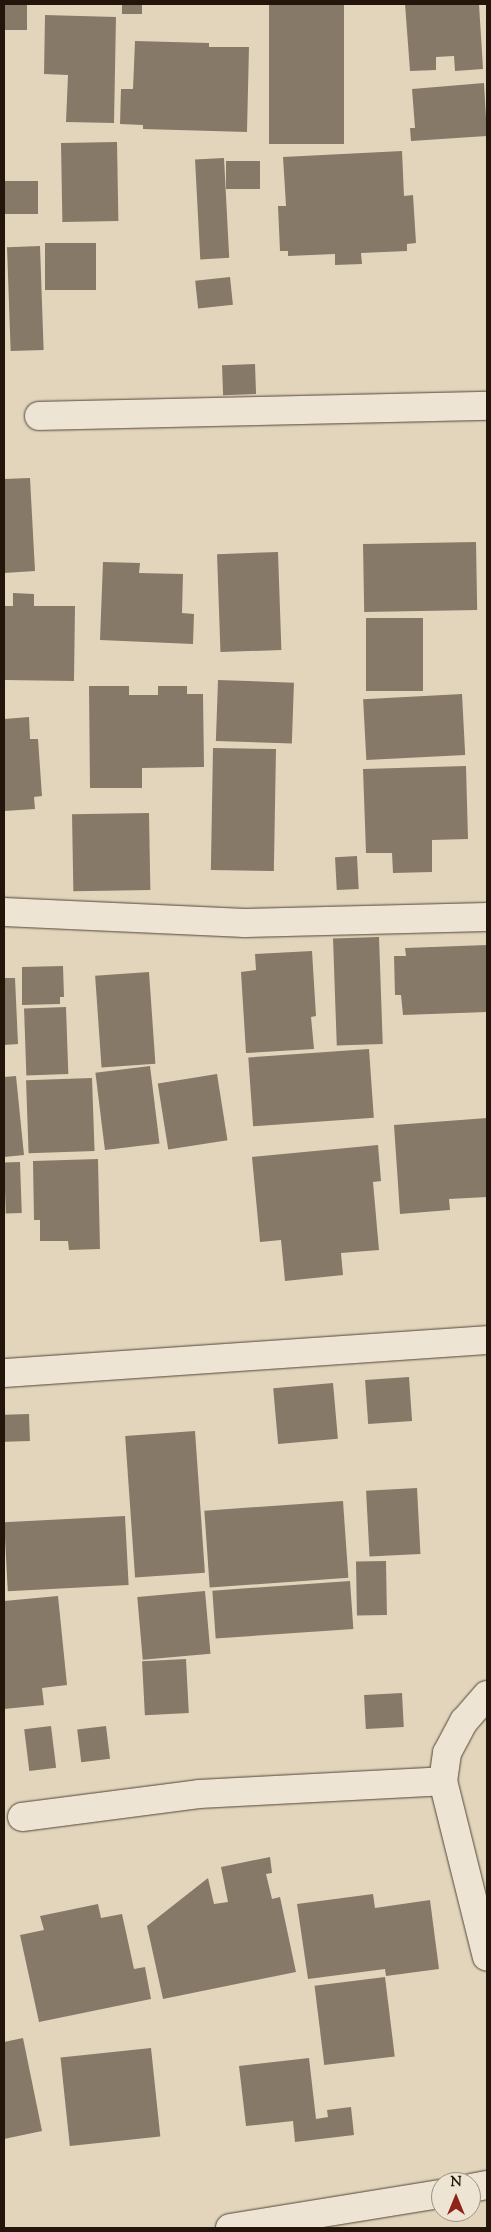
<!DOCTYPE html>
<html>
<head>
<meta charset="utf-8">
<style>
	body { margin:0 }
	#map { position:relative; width:491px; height:2232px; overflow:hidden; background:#e3d5bc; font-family:"Sorts Mill Goudy",serif }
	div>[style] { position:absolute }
	.building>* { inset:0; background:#877967; transform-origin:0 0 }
	.roads { filter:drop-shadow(0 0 1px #544537) drop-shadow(0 0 1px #544537) }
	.street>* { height:28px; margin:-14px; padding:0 14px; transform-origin:14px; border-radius:14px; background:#ede4d3 }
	span { translate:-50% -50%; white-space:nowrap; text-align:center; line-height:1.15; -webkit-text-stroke:4.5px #ede4d3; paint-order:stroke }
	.frame { position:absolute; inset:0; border:5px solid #24150b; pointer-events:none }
	.north { position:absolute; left:431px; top:2172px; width:50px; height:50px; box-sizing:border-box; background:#ede4d3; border:1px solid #9d9183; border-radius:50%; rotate:0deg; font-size:14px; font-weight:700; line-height:20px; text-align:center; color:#24150b }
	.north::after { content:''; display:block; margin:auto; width:18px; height:22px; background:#8f2418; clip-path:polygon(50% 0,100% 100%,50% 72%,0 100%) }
</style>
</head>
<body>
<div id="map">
	<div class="building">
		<i style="left:4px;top:4px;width:23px;height:26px"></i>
		<i style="left:122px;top:4px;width:20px;height:10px"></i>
		<i style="left:269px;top:4px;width:75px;height:140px"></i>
		<i style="clip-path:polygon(405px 4px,479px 4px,483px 69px,455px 71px,454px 56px,436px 57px,436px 70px,410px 71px)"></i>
		<i style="clip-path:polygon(45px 15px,116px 17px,114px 123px,66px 122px,68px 75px,44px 74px)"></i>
		<i style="clip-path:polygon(135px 41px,209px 43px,209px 47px,249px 47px,247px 132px,143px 129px,143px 125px,120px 124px,121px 89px,133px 89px)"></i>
		<i style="clip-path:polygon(484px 83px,487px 136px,411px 141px,410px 128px,415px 128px,412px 89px)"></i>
		<i style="left:117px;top:142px;width:79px;height:56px;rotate:89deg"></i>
		<i style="clip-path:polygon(402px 151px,404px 196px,413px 195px,416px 243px,407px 244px,407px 251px,361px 253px,362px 264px,335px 265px,335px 254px,288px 256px,288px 251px,280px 251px,278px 206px,286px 206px,283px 157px)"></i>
		<i style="left:224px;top:158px;width:100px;height:29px;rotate:87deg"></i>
		<i style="left:226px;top:161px;width:34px;height:28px"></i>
		<i style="left:4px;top:181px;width:34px;height:33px"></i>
		<i style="left:96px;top:243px;width:47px;height:51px;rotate:90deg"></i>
		<i style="left:40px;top:246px;width:104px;height:33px;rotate:88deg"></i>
		<i style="left:230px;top:277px;width:28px;height:35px;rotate:84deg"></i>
		<i style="left:255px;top:364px;width:30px;height:33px;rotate:88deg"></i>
		<i style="clip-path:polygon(30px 478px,35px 571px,4px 573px,4px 479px)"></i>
		<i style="left:476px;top:542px;width:68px;height:113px;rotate:89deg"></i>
		<i style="left:278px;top:552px;width:98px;height:61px;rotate:88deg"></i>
		<i style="clip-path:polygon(103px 562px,140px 563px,139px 573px,183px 574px,182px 613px,194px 614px,193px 644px,100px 640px)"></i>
		<i style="clip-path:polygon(13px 593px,34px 594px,34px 606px,75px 606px,74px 681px,4px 680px,4px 606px,13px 606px)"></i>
		<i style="left:423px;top:618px;width:73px;height:57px;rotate:90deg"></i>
		<i style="left:218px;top:680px;width:76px;height:61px;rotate:2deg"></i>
		<i style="clip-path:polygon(89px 686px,129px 686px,129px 695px,158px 695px,158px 686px,187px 686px,187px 694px,203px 694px,204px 767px,142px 768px,142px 788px,90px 788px)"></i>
		<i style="left:462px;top:694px;width:61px;height:99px;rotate:87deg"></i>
		<i style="clip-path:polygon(29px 717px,30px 739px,38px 739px,42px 796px,34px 797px,35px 809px,4px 811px,4px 719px)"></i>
		<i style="left:213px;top:748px;width:63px;height:122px;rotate:1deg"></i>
		<i style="clip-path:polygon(466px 766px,468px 839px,432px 840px,432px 872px,393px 873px,392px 853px,366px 853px,363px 769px)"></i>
		<i style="left:149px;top:813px;width:77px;height:77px;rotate:89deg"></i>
		<i style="left:357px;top:856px;width:33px;height:22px;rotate:87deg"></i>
		<i style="left:379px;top:937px;width:107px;height:46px;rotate:88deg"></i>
		<i style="clip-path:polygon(487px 945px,487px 1012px,403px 1015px,401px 995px,395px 995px,394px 956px,406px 956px,405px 948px)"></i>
		<i style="clip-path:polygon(312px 951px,316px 1016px,311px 1017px,314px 1049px,246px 1053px,241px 972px,256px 970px,255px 954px)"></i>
		<i style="clip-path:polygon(63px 966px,64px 997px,60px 997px,60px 1004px,22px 1005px,22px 967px)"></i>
		<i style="left:149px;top:972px;width:92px;height:54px;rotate:86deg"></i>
		<i style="clip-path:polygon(4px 978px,15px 978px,18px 1044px,4px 1045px)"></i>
		<i style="left:66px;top:1007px;width:67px;height:42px;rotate:88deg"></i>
		<i style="left:369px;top:1049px;width:69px;height:121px;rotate:86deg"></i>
		<i style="left:150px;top:1066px;width:78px;height:55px;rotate:83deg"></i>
		<i style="left:217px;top:1074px;width:67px;height:60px;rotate:81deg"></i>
		<i style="clip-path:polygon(16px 1076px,24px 1155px,4px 1157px,4px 1077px)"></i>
		<i style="left:92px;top:1078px;width:73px;height:66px;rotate:88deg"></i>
		<i style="clip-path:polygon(487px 1118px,487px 1197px,449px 1199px,450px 1210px,400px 1214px,394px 1125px)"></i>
		<i style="clip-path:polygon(378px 1145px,381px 1181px,373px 1182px,379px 1250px,341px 1253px,343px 1275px,285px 1281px,281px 1240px,260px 1242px,252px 1157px)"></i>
		<i style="clip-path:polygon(98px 1159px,100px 1249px,69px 1250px,68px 1241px,40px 1241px,40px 1220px,34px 1220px,33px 1161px)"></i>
		<i style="left:20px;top:1162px;width:51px;height:16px;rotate:88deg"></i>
		<i style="left:409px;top:1377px;width:44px;height:44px;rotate:86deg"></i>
		<i style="left:333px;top:1383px;width:56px;height:60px;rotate:85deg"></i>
		<i style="left:29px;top:1414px;width:27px;height:25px;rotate:88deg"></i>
		<i style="left:195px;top:1431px;width:142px;height:70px;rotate:86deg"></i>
		<i style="left:417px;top:1488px;width:66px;height:51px;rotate:87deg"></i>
		<i style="left:343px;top:1501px;width:77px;height:139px;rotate:86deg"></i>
		<i style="left:125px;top:1516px;width:69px;height:121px;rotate:87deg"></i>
		<i style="left:386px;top:1561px;width:54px;height:30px;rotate:89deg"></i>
		<i style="left:350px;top:1581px;width:48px;height:138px;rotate:86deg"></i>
		<i style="left:205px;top:1591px;width:63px;height:68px;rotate:85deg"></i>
		<i style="clip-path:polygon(58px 1596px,67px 1685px,42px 1688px,44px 1705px,4px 1709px,4px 1601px)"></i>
		<i style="left:186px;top:1659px;width:54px;height:44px;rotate:87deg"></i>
		<i style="left:402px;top:1693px;width:34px;height:38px;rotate:87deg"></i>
		<i style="left:51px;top:1726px;width:42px;height:27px;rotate:83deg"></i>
		<i style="left:106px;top:1726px;width:33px;height:29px;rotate:83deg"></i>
		<i style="clip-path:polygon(270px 1857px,272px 1873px,266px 1874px,272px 1899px,280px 1897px,296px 1972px,163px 1999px,147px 1926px,208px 1878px,214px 1904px,228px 1902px,221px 1867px)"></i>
		<i style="clip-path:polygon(373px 1894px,375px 1908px,430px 1900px,439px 1969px,386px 1976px,385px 1969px,308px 1979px,297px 1904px)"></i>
		<i style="clip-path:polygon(98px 1904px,101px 1918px,122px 1914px,134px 1969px,145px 1967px,151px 1999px,39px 2022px,20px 1935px,44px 1930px,40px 1916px)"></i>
		<i style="left:385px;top:1977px;width:80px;height:71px;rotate:83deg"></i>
		<i style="clip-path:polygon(23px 2038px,42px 2131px,4px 2139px,4px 2042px)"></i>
		<i style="left:151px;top:2048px;width:89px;height:91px;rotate:84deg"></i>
		<i style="clip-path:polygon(309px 2058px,316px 2119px,328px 2117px,327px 2110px,351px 2107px,354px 2135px,295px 2142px,293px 2121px,246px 2126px,239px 2066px)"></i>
	</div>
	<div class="roads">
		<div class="street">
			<i style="left:39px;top:416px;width:448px;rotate:-1.3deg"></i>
			<i style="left:4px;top:912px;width:241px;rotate:2.6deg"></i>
			<i style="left:245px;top:923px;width:242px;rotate:-1.4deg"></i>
			<i style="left:4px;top:1373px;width:484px;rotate:-3.9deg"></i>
			<i style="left:487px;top:1695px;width:35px;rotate:131deg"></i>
			<i style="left:464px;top:1721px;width:36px;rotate:118deg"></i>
			<i style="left:447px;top:1753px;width:28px;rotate:98deg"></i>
			<i style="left:443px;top:1781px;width:181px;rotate:76deg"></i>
			<i style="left:22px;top:1817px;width:178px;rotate:-7.4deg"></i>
			<i style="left:199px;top:1794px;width:244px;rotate:-3deg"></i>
			<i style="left:471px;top:2188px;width:16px;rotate:-11deg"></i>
			<i style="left:230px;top:2228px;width:214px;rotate:-9.2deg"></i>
		</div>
	</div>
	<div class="frame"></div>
	<div class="north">N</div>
</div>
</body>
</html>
